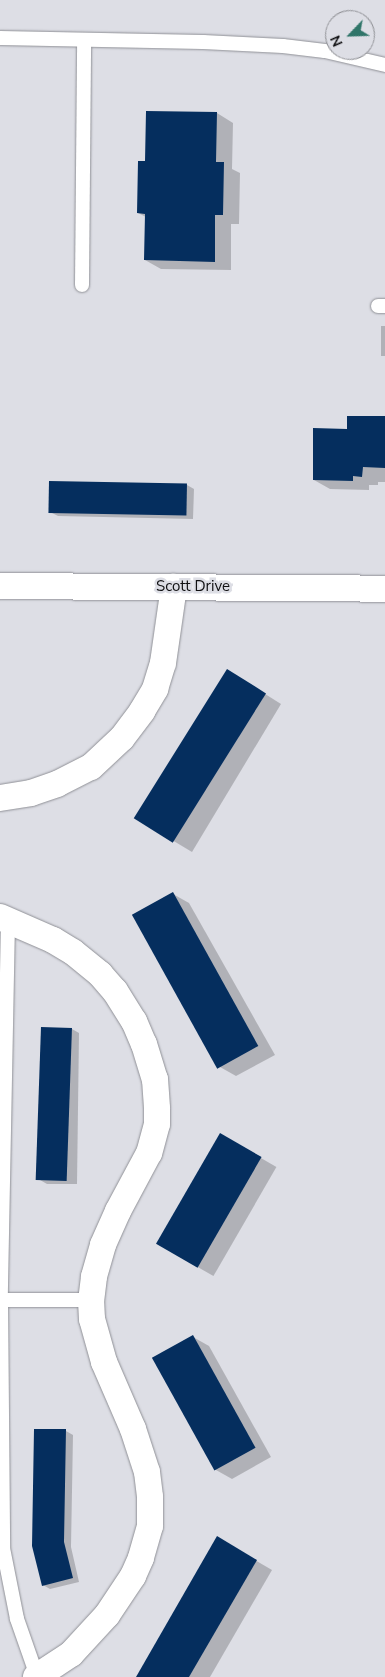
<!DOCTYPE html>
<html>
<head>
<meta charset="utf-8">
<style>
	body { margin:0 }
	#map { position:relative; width:385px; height:1677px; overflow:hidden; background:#dddee5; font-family:"Nunito Sans",sans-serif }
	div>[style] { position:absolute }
	.shadow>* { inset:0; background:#0003; transform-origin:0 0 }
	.building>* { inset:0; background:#052e5e; transform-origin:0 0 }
	.roads { filter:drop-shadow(0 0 1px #8f9096) drop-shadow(0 0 1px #8f9096) }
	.lane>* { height:14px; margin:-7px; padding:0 7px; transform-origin:7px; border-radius:7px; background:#fff }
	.street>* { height:26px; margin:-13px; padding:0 13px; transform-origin:13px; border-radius:13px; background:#fff }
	span { translate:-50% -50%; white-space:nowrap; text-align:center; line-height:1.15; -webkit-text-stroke:5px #dddee5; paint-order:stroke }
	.street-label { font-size:15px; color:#101012 }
	.north { position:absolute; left:325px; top:10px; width:50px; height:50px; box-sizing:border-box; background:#dddee5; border:1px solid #8b8c91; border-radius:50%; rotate:246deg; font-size:14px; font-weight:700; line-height:20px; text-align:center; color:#101012 }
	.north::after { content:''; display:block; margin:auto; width:18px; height:22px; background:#307569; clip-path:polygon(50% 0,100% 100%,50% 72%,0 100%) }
</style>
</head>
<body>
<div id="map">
	<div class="shadow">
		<i style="clip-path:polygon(217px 113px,233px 123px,232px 169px,240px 173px,239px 224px,231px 224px,231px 270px,161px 269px,145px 260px,146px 217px,138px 213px,147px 163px)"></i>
		<i style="left:381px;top:326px;width:4px;height:30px"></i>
		<i style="clip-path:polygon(385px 418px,385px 482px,378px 482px,378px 485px,369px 485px,369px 490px,330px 489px,314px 480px,349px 430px)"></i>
		<i style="clip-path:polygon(187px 485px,194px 489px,193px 519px,58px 516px,50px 512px)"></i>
		<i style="clip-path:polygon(243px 680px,281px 704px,192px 852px,137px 819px)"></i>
		<i style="clip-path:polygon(173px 894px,189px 903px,275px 1055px,236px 1076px,220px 1067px)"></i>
		<i style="clip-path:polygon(72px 1029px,79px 1033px,77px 1184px,47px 1184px,40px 1180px)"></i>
		<i style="left:221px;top:1135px;width:64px;height:126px;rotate:30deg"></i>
		<i style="clip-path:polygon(193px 1337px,209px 1346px,271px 1457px,232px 1479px,216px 1470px,154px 1359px)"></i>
		<i style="clip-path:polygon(36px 1430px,66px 1431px,73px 1435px,71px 1547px,79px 1582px,50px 1589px,43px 1585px)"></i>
		<i style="clip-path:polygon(217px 1538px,272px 1570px,210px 1677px,137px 1677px)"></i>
	</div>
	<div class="building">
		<i style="clip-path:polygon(146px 111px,217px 112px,216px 162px,224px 162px,223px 215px,215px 215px,215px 262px,144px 260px,145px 214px,137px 213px,138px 161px,145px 161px)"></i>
		<i style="clip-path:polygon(347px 416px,385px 416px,385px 468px,363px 467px,362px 477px,353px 476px,353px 481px,313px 480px,313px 428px,347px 429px)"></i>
		<i style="left:49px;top:481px;width:138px;height:32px;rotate:1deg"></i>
		<i style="left:227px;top:669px;width:46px;height:176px;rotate:32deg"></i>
		<i style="left:173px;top:892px;width:176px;height:47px;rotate:61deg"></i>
		<i style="left:41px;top:1027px;width:31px;height:153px;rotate:2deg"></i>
		<i style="left:220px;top:1133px;width:48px;height:128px;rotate:30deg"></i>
		<i style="left:193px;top:1335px;width:129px;height:47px;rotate:61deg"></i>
		<i style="clip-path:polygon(34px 1429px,66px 1429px,64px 1542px,73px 1578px,42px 1586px,32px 1546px)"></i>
		<i style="clip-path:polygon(217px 1536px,257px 1560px,189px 1677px,136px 1677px)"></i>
	</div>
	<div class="roads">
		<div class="lane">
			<i style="left:0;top:38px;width:203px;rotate:1.1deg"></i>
			<i style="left:203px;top:42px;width:80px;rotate:2.9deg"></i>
			<i style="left:283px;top:46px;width:42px;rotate:6.8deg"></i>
			<i style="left:325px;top:51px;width:62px;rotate:13.1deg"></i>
			<i style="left:82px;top:285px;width:245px;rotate:-89.5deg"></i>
			<i style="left:378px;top:306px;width:7px"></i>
			<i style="left:8px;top:921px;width:379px;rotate:91.1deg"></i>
			<i style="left:1px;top:1300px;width:248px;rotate:89.5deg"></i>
			<i style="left:3px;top:1548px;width:72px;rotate:78.8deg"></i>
			<i style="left:17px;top:1619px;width:60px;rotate:70.7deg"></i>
			<i style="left:0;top:1300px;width:91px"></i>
		</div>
		<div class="street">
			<i style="left:0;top:586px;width:385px;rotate:0.4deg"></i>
			<i style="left:0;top:798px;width:31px;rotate:-9deg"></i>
			<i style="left:31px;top:793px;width:28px;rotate:-19deg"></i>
			<i style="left:57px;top:784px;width:38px;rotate:-27deg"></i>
			<i style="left:91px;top:767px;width:42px;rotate:-43.1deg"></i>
			<i style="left:122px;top:738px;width:34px;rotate:-53deg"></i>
			<i style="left:142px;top:711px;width:26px;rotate:-59deg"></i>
			<i style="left:155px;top:689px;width:27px;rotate:-73deg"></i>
			<i style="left:163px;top:663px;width:77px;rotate:-81.8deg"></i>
			<i style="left:0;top:917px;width:58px;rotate:23.5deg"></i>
			<i style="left:53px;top:940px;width:23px;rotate:31deg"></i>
			<i style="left:73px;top:952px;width:35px;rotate:39deg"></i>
			<i style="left:100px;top:974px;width:23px;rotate:49deg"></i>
			<i style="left:115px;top:991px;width:36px;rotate:58deg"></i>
			<i style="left:134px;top:1021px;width:25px;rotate:67deg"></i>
			<i style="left:144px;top:1044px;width:37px;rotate:73deg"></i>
			<i style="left:155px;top:1079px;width:30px;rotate:86deg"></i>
			<i style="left:157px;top:1109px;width:15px;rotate:90deg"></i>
			<i style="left:157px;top:1124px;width:30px;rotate:105deg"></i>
			<i style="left:149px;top:1153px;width:66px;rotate:118.1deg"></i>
			<i style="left:118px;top:1211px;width:37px;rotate:114deg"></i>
			<i style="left:103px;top:1245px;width:33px;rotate:106deg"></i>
			<i style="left:94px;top:1277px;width:23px;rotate:97deg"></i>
			<i style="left:91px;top:1300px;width:19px;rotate:87deg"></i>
			<i style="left:92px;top:1319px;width:45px;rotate:74.4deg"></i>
			<i style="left:104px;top:1362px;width:73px;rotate:66.6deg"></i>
			<i style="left:133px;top:1429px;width:45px;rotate:72deg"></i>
			<i style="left:147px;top:1472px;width:25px;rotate:83deg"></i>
			<i style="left:150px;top:1497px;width:29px;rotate:90deg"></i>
			<i style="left:150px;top:1526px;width:33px;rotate:106deg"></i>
			<i style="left:141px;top:1558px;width:20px;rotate:114deg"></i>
			<i style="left:133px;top:1576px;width:47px;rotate:123.7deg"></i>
			<i style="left:107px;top:1615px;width:53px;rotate:132.7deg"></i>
			<i style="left:71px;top:1654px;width:42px;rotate:146.7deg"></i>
		</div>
	</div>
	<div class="street-label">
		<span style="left:193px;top:587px">Scott Drive</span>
	</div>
	<div class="north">N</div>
</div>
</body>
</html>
